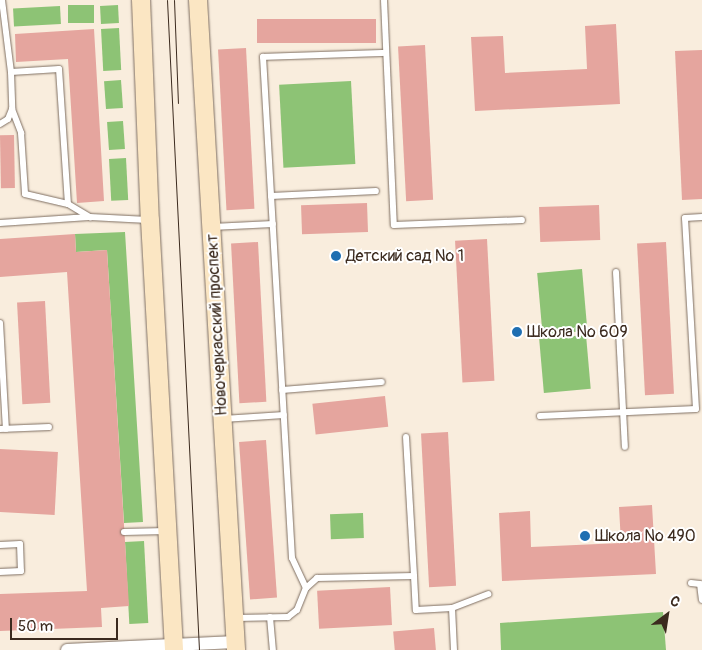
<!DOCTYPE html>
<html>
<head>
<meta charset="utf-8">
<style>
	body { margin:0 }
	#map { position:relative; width:702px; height:650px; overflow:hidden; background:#f9eddd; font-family:Pangolin,sans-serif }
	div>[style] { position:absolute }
	.green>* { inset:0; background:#8dc375; transform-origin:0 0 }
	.building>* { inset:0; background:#e5a59e; transform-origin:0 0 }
	.roads { filter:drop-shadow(0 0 1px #7e6e61) drop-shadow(0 0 1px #7e6e61) }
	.service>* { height:6px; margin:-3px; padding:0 3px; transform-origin:3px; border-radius:3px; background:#fff }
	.minor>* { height:12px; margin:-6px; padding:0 6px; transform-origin:6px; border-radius:6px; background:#fff }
	.secondary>* { height:18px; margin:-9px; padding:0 9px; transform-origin:9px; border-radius:9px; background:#fbe6c3 }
	.tram>* { height:1px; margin:-0.5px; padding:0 0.5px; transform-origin:0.5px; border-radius:0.5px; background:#3b2a1e }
	.dots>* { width:14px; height:14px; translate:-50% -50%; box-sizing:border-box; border:2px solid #fff; border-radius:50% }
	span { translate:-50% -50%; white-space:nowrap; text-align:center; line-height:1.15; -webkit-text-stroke:4px #fff; paint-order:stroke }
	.poi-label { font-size:16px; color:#3b2a1e }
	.left { translate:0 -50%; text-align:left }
	.street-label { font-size:16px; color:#3b2a1e }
	.north { position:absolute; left:642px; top:590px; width:50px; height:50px; -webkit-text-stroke:4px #fff; paint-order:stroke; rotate:31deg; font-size:14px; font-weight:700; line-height:20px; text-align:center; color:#3b2a1e }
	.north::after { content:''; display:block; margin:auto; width:18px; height:22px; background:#3b2a1e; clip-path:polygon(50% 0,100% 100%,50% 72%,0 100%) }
	.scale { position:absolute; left:10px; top:618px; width:108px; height:22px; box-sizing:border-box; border:2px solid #3b2a1e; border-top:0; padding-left:6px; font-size:15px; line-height:18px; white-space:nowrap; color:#3b2a1e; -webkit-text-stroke:4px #fff; paint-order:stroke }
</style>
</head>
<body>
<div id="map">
	<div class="green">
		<i style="left:94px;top:5px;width:18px;height:26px;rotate:90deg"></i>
		<i style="left:118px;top:5px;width:18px;height:18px;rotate:87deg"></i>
		<i style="left:60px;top:6px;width:18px;height:47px;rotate:87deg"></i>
		<i style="left:119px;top:28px;width:42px;height:18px;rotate:87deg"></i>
		<i style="left:121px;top:80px;width:28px;height:17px;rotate:86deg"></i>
		<i style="left:351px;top:81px;width:83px;height:72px;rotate:87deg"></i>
		<i style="left:123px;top:121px;width:28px;height:16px;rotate:86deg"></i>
		<i style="left:126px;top:158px;width:42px;height:17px;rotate:87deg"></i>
		<i style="clip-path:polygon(125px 232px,143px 522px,124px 523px,107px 250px,76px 252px,75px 234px)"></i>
		<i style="left:582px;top:269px;width:62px;height:45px;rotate:85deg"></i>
		<i style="left:586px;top:335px;width:54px;height:47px;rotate:85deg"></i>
		<i style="left:363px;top:513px;width:25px;height:33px;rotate:88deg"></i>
		<i style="left:144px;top:541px;width:82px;height:19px;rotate:87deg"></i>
		<i style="clip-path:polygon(663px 612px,666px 650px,501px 650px,500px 623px)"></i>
	</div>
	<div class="building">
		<i style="left:376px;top:19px;width:24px;height:119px;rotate:90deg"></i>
		<i style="clip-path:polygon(616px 24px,620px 104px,475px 111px,471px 37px,503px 36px,505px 73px,587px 69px,585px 26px)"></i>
		<i style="clip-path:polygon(94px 29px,104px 201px,77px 203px,68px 59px,16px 62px,15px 34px)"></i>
		<i style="left:425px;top:45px;width:155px;height:27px;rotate:87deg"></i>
		<i style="left:246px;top:48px;width:161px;height:28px;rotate:87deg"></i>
		<i style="clip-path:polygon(702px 50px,702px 199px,682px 200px,675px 51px)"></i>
		<i style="left:14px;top:135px;width:53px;height:14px;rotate:89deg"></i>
		<i style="left:367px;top:203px;width:29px;height:66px;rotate:88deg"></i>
		<i style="left:599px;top:205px;width:35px;height:60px;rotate:88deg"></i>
		<i style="clip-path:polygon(75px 234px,76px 252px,107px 250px,129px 606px,101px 608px,102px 627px,0 631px,0 594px,87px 591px,67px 272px,0 277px,0 239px)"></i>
		<i style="left:487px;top:239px;width:142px;height:32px;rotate:87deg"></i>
		<i style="left:258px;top:242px;width:160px;height:27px;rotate:87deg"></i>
		<i style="left:666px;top:242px;width:152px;height:29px;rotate:87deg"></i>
		<i style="left:45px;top:301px;width:102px;height:28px;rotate:87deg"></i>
		<i style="left:385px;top:396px;width:31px;height:73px;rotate:84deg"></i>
		<i style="left:448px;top:432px;width:154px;height:27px;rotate:87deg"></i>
		<i style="left:266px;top:440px;width:158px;height:27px;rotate:86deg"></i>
		<i style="left:0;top:449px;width:58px;height:63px;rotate:3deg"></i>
		<i style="clip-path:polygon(652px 505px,656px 574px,502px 581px,499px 513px,530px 511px,531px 547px,621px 543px,619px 507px)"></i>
		<i style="left:390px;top:587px;width:38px;height:73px;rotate:87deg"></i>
		<i style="left:434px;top:628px;width:22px;height:41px;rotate:85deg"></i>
	</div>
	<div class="roads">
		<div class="service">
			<i style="left:2px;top:0;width:73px;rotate:82.9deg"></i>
			<i style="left:11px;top:72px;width:48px;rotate:-3.6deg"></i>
			<i style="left:59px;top:69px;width:135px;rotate:86.2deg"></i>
			<i style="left:68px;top:204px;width:26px;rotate:31deg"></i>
			<i style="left:90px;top:217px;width:58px;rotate:3deg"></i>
			<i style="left:384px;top:0;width:225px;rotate:87.5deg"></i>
			<i style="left:394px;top:225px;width:128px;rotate:-2.2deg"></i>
			<i style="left:11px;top:72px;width:37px;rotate:88deg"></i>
			<i style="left:12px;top:109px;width:26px;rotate:69deg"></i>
			<i style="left:21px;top:133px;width:61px;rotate:86.2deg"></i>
			<i style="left:25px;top:194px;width:44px;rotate:13.1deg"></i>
			<i style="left:0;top:124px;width:9px;rotate:-32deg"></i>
			<i style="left:8px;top:119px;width:11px;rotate:-68deg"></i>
			<i style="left:271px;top:196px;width:105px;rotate:-2.7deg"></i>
			<i style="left:0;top:223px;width:89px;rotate:-3.9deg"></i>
			<i style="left:212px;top:227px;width:61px;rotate:-2.8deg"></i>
			<i style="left:616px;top:272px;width:175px;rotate:87.1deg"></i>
			<i style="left:0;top:323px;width:106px;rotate:86.8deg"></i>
			<i style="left:282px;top:390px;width:100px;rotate:-4.6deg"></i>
			<i style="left:540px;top:416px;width:156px;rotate:-2.6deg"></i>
			<i style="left:696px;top:409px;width:191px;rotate:-93.3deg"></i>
			<i style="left:685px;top:218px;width:17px;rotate:-3deg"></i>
			<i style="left:223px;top:419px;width:61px;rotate:-3.8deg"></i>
			<i style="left:0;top:429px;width:49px;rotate:-2.3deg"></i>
			<i style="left:406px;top:437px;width:139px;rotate:86.7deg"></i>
			<i style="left:124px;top:532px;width:42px;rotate:-1.4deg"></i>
			<i style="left:0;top:545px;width:20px;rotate:-3deg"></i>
			<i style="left:20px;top:544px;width:27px;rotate:88deg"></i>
			<i style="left:21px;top:571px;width:21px;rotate:177deg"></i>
			<i style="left:691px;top:583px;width:9px;rotate:6deg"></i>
			<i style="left:700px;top:584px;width:16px;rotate:83deg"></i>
			<i style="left:306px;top:588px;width:33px;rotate:-115deg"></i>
			<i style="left:292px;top:558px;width:502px;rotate:-93.31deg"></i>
			<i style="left:263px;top:57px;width:123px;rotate:-1.9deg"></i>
			<i style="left:452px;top:608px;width:39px;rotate:-21deg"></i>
			<i style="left:270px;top:617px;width:33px;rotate:85deg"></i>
			<i style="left:236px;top:618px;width:52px;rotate:-1.1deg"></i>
			<i style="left:288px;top:617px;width:11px;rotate:-38deg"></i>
			<i style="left:297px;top:610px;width:24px;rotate:-68deg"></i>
			<i style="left:306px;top:588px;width:15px;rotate:-42deg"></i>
			<i style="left:317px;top:578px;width:97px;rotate:-1.2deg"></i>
			<i style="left:414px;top:576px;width:34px;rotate:87deg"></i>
			<i style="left:416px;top:610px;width:36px;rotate:-3deg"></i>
			<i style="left:452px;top:608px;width:42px;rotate:87.3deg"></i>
		</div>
		<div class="minor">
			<i style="left:67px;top:650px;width:168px;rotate:-2.7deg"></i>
		</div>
		<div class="secondary">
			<i style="left:141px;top:0;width:220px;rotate:87.7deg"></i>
			<i style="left:150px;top:220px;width:431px;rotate:86.8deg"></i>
			<i style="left:198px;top:0;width:651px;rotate:86.65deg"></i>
		</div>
	</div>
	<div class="tram">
		<i style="left:167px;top:0;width:651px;rotate:87.18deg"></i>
		<i style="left:174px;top:0;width:103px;rotate:87.8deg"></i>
	</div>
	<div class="dots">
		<i style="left:336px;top:256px;background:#1f6fb2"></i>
		<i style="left:517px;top:332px;background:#1f6fb2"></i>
		<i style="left:585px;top:536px;background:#1f6fb2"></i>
	</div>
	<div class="poi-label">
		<span class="left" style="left:346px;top:256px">Детский сад № 1</span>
		<span class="left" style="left:527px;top:332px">Школа № 609</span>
		<span class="left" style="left:595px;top:536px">Школа № 490</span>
	</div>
	<div class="street-label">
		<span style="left:217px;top:325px;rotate:-93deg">Новочеркасский проспект</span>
	</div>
	<div class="north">С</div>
	<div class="scale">50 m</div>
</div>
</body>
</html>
